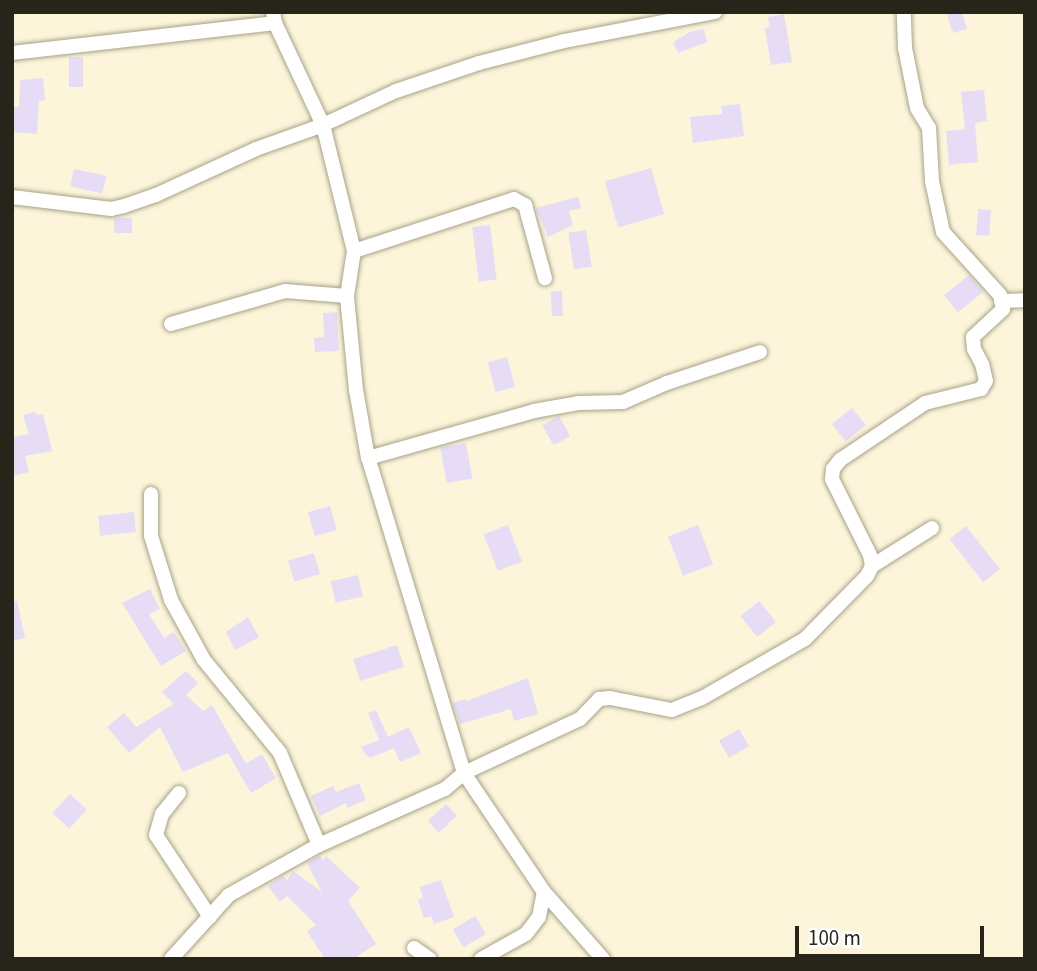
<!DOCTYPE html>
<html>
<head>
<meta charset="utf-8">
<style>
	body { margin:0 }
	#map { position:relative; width:1037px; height:971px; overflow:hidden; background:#fcf5da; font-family:"Source Sans 3",sans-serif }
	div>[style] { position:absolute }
	.building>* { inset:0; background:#e6dcf5; transform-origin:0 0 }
	.roads { filter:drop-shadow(0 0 2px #a8a289) drop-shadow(0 0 2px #a8a289) }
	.street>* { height:14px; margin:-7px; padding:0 7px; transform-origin:7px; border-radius:7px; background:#fff }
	span { translate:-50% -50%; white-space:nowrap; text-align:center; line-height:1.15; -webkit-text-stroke:7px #fff; paint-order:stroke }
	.frame { position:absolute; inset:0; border:14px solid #27241a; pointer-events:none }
	.scale { position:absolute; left:795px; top:926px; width:189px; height:32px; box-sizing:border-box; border:4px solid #27241a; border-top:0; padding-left:9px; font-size:21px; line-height:24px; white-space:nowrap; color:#27241a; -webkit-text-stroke:5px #fff; paint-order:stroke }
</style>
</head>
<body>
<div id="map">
	<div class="building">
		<i style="clip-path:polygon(956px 12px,962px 12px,967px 29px,953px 33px,947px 15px)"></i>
		<i style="clip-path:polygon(784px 14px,792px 62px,771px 65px,765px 28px,770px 27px,768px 17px)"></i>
		<i style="clip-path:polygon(704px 29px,707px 42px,678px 53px,673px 42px,690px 32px)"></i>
		<i style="left:69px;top:57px;width:14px;height:30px"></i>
		<i style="clip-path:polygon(43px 78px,45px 100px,39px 101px,37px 134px,12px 132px,12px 107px,19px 107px,20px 80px)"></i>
		<i style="clip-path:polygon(984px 90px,987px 121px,975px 123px,978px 162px,949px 165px,946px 131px,965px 129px,961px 92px)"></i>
		<i style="clip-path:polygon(740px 104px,744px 136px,693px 143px,690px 117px,722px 114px,721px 106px)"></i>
		<i style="left:651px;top:168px;width:48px;height:48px;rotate:74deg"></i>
		<i style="left:74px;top:169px;width:33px;height:18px;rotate:12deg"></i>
		<i style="clip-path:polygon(578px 197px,581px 208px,569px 211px,573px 225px,548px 237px,536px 208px)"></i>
		<i style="left:978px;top:209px;width:13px;height:26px;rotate:4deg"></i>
		<i style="left:114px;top:218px;width:18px;height:15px"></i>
		<i style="left:490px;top:225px;width:55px;height:18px;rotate:83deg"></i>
		<i style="left:586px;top:230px;width:37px;height:18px;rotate:81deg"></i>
		<i style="left:969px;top:275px;width:22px;height:32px;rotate:51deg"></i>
		<i style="left:562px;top:291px;width:25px;height:11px;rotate:88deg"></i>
		<i style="clip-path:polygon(337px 312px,339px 351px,315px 352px,314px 338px,324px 337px,323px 313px)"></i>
		<i style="left:507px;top:357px;width:31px;height:20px;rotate:75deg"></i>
		<i style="left:852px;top:408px;width:22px;height:26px;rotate:51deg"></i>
		<i style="clip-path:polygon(35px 412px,36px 415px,43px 414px,52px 451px,25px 456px,29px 472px,12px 476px,12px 437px,29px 434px,23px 415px)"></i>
		<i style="left:559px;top:416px;width:23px;height:19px;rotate:61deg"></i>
		<i style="left:466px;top:443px;width:36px;height:26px;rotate:80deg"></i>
		<i style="left:330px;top:506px;width:25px;height:23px;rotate:74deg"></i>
		<i style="left:134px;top:512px;width:20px;height:36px;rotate:84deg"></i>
		<i style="left:508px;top:525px;width:39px;height:26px;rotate:69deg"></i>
		<i style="left:698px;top:525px;width:42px;height:32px;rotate:69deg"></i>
		<i style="left:966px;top:526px;width:55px;height:21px;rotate:52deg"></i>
		<i style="left:314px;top:553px;width:22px;height:27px;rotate:74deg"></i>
		<i style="left:358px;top:575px;width:22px;height:28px;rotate:77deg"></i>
		<i style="clip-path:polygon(150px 589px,160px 609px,149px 614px,164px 638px,174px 632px,186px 651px,161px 666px,122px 603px)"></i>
		<i style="clip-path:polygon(12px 601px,17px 601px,25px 638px,12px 641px)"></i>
		<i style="left:759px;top:601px;width:27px;height:24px;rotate:51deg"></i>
		<i style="clip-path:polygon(248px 617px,259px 637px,235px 650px,226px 632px)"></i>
		<i style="left:397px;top:645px;width:23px;height:46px;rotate:72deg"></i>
		<i style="clip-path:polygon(186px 671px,198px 683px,186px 695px,203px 711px,212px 705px,246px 764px,262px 754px,276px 778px,251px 793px,228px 753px,183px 772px,160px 727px,129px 753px,107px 727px,124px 713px,136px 727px,174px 704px,162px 692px)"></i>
		<i style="clip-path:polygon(528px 678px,538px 714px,514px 721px,511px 709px,460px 724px,453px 703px,466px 699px,466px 701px)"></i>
		<i style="clip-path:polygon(376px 710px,388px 737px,409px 727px,421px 753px,400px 762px,394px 748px,370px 758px,365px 754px,361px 747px,379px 740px,368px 713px)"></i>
		<i style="left:739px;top:729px;width:20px;height:23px;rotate:60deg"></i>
		<i style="clip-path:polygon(359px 783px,366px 800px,347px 808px,346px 803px,320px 816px,311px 796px,333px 786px,336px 792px)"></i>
		<i style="left:70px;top:794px;width:23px;height:26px;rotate:43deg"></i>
		<i style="left:446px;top:804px;width:16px;height:25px;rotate:47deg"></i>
		<i style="clip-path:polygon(320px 855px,323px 860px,326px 856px,360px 888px,348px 901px,376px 944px,353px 959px,325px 959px,307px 931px,316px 925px,287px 896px,280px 902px,268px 886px,283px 876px,287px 880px,293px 871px,322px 892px,307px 863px)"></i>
		<i style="clip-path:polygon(441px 880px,454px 917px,434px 924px,431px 916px,424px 918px,418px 900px,423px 898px,420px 887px)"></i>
		<i style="left:475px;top:916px;width:21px;height:26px;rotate:59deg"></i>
	</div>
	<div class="roads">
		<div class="street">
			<i style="left:12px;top:53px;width:265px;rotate:-6.5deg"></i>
			<i style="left:12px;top:197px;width:100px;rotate:6.9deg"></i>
			<i style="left:111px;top:209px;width:13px;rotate:-13deg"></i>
			<i style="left:124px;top:206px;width:34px;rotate:-19deg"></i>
			<i style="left:156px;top:195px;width:110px;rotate:-24.7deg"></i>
			<i style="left:256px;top:149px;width:71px;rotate:-19.7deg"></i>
			<i style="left:323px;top:125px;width:81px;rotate:-25deg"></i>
			<i style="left:396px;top:91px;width:88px;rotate:-18.6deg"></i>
			<i style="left:479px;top:63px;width:88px;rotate:-14.5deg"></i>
			<i style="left:564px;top:41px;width:154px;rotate:-10.9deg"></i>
			<i style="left:354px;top:251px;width:168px;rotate:-18deg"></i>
			<i style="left:514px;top:199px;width:13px;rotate:29deg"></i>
			<i style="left:525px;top:205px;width:76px;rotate:74.7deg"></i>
			<i style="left:1001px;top:301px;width:24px;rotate:-2deg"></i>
			<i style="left:171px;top:324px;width:119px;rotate:-16.1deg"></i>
			<i style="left:285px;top:291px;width:62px;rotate:4.6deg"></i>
			<i style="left:368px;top:458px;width:173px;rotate:-15.8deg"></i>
			<i style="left:534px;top:411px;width:46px;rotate:-10.1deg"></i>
			<i style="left:579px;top:403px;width:44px;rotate:-1.3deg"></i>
			<i style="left:623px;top:402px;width:48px;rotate:-23.4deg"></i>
			<i style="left:667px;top:383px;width:98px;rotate:-18.4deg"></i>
			<i style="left:151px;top:494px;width:42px;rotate:90deg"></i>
			<i style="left:151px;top:536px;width:67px;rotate:72.6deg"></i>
			<i style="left:171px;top:600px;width:68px;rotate:61.2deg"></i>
			<i style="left:204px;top:660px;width:120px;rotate:50.7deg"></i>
			<i style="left:280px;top:753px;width:100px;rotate:67deg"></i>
			<i style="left:872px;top:566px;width:71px;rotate:-32.3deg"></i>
			<i style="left:179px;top:793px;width:27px;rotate:129deg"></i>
			<i style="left:162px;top:814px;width:22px;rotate:106deg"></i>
			<i style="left:156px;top:835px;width:98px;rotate:56.6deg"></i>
			<i style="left:414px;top:948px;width:19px;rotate:35deg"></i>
			<i style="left:171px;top:959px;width:86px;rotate:-47.8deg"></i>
			<i style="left:229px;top:895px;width:103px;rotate:-29.1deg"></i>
			<i style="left:319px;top:845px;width:138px;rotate:-24deg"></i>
			<i style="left:445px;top:789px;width:25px;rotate:-40deg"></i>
			<i style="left:464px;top:773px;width:329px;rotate:-106.9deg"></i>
			<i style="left:368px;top:458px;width:69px;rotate:-100deg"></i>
			<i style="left:356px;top:390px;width:94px;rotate:-95.5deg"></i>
			<i style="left:347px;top:296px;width:46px;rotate:-81.2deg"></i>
			<i style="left:354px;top:251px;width:130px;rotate:-103.8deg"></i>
			<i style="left:323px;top:125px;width:113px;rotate:-115.2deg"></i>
			<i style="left:275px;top:23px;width:11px;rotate:-100deg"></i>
			<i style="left:481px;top:959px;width:51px;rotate:-29.1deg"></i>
			<i style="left:526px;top:934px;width:21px;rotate:-53deg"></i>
			<i style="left:539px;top:917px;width:25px;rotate:-79deg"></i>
			<i style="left:603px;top:959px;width:89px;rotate:-131.4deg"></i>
			<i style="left:544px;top:892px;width:143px;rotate:-123.9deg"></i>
			<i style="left:464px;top:773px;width:128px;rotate:-25deg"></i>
			<i style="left:580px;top:719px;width:28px;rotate:-46deg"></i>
			<i style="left:599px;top:699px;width:11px;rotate:-5deg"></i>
			<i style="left:610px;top:698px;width:63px;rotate:11deg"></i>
			<i style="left:672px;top:710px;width:32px;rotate:-22deg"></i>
			<i style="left:702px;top:698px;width:119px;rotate:-29.8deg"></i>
			<i style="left:805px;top:639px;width:88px;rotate:-45.5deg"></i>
			<i style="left:867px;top:576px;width:11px;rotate:-63deg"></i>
			<i style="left:872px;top:566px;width:11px;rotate:-100deg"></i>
			<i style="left:870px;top:555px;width:85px;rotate:-116.6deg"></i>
			<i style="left:832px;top:479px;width:10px;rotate:-84deg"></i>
			<i style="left:833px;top:469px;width:11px;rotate:-52deg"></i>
			<i style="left:840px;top:460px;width:102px;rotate:-33.8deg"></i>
			<i style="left:925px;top:403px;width:58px;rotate:-14deg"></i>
			<i style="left:981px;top:389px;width:9px;rotate:-58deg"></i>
			<i style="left:986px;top:381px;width:17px;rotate:-103deg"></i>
			<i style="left:982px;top:364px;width:17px;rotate:-118deg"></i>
			<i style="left:974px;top:349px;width:12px;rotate:-95deg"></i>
			<i style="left:973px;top:337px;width:41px;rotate:-43deg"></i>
			<i style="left:1003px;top:309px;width:14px;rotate:-102deg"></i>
			<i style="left:1000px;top:295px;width:85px;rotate:-132.1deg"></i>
			<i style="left:943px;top:232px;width:52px;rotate:-102.2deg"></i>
			<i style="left:932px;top:181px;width:53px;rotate:-93.2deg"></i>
			<i style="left:929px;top:128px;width:23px;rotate:-121deg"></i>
			<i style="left:917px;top:108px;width:61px;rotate:-101.3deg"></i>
			<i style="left:905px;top:48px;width:36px;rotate:-92deg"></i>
		</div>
	</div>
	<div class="frame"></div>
	<div class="scale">100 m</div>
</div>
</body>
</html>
